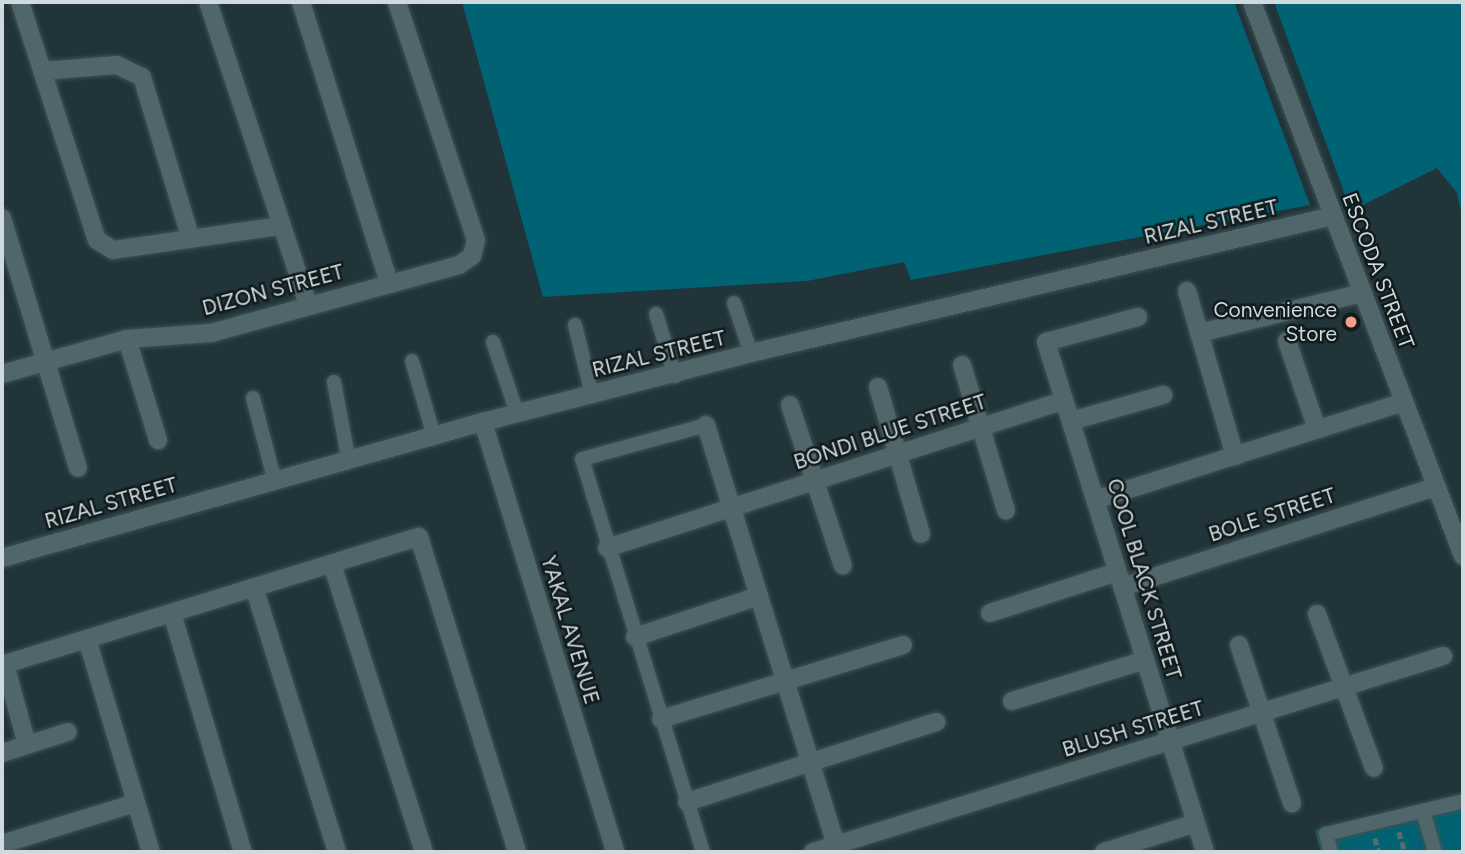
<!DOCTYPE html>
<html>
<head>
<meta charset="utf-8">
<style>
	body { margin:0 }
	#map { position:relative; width:1465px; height:854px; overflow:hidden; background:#203439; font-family:Figtree,sans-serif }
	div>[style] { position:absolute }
	.green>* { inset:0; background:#006272 }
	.path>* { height:4.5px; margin-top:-2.25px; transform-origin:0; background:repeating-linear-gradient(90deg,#596b6f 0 7px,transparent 0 10.5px) }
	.roads { filter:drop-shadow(0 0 2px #3f5155) drop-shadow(0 0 2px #3f5155) }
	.service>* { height:14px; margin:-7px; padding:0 7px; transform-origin:7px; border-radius:7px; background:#50666b }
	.minor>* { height:18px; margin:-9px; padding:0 9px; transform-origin:9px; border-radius:9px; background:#50666b }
	.tertiary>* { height:18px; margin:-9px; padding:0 9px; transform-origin:9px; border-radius:9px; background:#50666b }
	.dots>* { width:19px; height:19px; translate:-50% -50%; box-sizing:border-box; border:4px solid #111a1c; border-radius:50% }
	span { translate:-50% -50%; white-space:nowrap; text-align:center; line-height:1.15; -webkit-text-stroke:5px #111a1c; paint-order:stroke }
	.street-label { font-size:21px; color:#cedadd }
	.poi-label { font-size:21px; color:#cedadd }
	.right { translate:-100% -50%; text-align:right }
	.frame { position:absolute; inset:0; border:4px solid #cedadd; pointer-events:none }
</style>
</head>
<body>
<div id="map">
	<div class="green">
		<i style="clip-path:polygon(462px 2px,1234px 2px,1310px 205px,911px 280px,904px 262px,807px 281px,543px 297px)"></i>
		<i style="clip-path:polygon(1274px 2px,1463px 2px,1463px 221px,1457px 193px,1437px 168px,1351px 211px)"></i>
		<i style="clip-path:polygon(1463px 795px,1463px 852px,1321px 852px,1315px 830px)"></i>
	</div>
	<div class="path">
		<i style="left:1399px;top:832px;width:21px;rotate:73deg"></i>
		<i style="left:1375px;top:838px;width:15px;rotate:74deg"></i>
	</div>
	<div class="roads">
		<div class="service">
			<i style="left:734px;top:303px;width:53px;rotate:71.2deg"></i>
			<i style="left:656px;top:314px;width:65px;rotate:73deg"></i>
			<i style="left:575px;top:325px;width:72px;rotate:76.3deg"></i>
			<i style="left:493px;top:342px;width:75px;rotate:71.3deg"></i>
			<i style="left:412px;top:361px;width:78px;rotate:73.7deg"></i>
			<i style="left:334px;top:382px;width:76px;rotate:79.4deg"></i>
			<i style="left:253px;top:398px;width:83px;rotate:75.3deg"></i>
			<i style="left:1423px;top:811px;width:43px;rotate:73.7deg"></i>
			<i style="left:703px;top:852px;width:411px;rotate:-107.1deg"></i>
			<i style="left:582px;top:459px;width:129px;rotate:-15.3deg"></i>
			<i style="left:1331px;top:852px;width:19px;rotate:-106deg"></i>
			<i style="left:1326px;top:834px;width:141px;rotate:-13.5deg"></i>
		</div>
		<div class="minor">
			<i style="left:20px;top:2px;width:250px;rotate:72.1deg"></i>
			<i style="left:97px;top:240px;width:19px;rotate:32deg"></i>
			<i style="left:113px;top:250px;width:169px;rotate:-8.2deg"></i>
			<i style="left:208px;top:2px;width:318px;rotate:71.7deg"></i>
			<i style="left:301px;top:2px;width:294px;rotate:72.6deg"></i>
			<i style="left:42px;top:71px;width:75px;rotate:-4.6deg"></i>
			<i style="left:117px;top:65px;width:28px;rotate:26deg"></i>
			<i style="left:142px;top:77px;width:169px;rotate:73.2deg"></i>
			<i style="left:2px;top:218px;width:261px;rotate:73.1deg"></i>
			<i style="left:1187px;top:291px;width:172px;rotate:73.8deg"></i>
			<i style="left:1138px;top:317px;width:95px;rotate:164.8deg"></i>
			<i style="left:1046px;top:342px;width:534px;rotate:72.68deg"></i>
			<i style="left:1199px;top:333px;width:168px;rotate:-13.8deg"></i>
			<i style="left:127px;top:339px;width:106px;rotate:72.9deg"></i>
			<i style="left:1287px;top:341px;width:93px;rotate:71.2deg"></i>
			<i style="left:962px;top:365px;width:152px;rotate:73.2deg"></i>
			<i style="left:2px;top:374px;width:130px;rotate:-15.6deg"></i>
			<i style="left:127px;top:339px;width:84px;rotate:-4.1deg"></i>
			<i style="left:211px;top:333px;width:257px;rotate:-15.3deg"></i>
			<i style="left:459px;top:265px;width:16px;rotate:-35deg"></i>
			<i style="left:472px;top:256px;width:16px;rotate:-76deg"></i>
			<i style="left:476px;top:240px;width:251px;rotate:-108.4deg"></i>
			<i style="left:878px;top:387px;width:153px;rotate:73.7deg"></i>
			<i style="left:790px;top:405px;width:169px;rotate:71.8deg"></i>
			<i style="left:1071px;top:421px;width:96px;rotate:-15.8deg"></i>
			<i style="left:483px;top:422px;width:277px;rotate:-14.4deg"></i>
			<i style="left:751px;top:353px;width:598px;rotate:-13.25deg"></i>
			<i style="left:706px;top:425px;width:447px;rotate:72.8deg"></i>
			<i style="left:1095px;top:500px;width:324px;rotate:-17.6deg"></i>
			<i style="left:607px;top:548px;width:479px;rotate:-17.9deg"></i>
			<i style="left:332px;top:564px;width:302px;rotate:72.3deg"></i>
			<i style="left:254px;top:587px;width:278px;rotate:72.6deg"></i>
			<i style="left:1122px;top:587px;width:330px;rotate:-17.7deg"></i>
			<i style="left:172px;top:613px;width:249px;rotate:73.5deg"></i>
			<i style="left:990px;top:613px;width:133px;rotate:-17.9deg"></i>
			<i style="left:1317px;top:614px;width:164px;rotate:69.7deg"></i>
			<i style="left:635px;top:637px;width:131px;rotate:-18.3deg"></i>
			<i style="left:87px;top:639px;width:222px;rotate:73.3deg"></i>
			<i style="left:1239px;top:645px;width:167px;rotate:71.5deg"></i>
			<i style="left:5px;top:664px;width:84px;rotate:74.8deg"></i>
			<i style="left:2px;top:665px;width:436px;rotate:-17.1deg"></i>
			<i style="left:419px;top:537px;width:330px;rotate:72.7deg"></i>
			<i style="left:1012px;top:701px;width:139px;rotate:-17.1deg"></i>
			<i style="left:661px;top:719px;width:253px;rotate:-17deg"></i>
			<i style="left:2px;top:753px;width:69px;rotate:-17.7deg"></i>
			<i style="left:687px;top:802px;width:262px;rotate:-17.8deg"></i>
			<i style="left:2px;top:844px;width:139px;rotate:-17.1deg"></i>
			<i style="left:813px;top:852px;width:660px;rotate:-17.28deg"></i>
			<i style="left:1104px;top:852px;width:96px;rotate:-17.5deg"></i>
		</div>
		<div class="tertiary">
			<i style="left:1252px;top:2px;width:593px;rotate:69.15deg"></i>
			<i style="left:2px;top:558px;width:500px;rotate:-15.8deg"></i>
			<i style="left:483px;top:422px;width:450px;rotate:72.9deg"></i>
		</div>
	</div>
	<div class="dots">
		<i style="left:1351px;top:322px;background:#f59d8f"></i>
	</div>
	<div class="street-label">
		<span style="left:1211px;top:222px;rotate:-13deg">RIZAL STREET</span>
		<span style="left:1378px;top:271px;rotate:69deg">ESCODA STREET</span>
		<span style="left:273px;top:290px;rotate:-15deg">DIZON STREET</span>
		<span style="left:659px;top:354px;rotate:-14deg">RIZAL STREET</span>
		<span style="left:890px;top:432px;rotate:-18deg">BONDI BLUE STREET</span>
		<span style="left:111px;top:503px;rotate:-16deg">RIZAL STREET</span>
		<span style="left:1272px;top:515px;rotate:-18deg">BOLE STREET</span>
		<span style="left:1144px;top:579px;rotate:73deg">COOL BLACK STREET</span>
		<span style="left:570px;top:630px;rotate:73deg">YAKAL AVENUE</span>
		<span style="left:1133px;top:729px;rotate:-17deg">BLUSH STREET</span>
	</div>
	<div class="poi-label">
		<span class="right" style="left:1337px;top:322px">Convenience<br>Store</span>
	</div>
	<div class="frame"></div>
</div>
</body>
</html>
